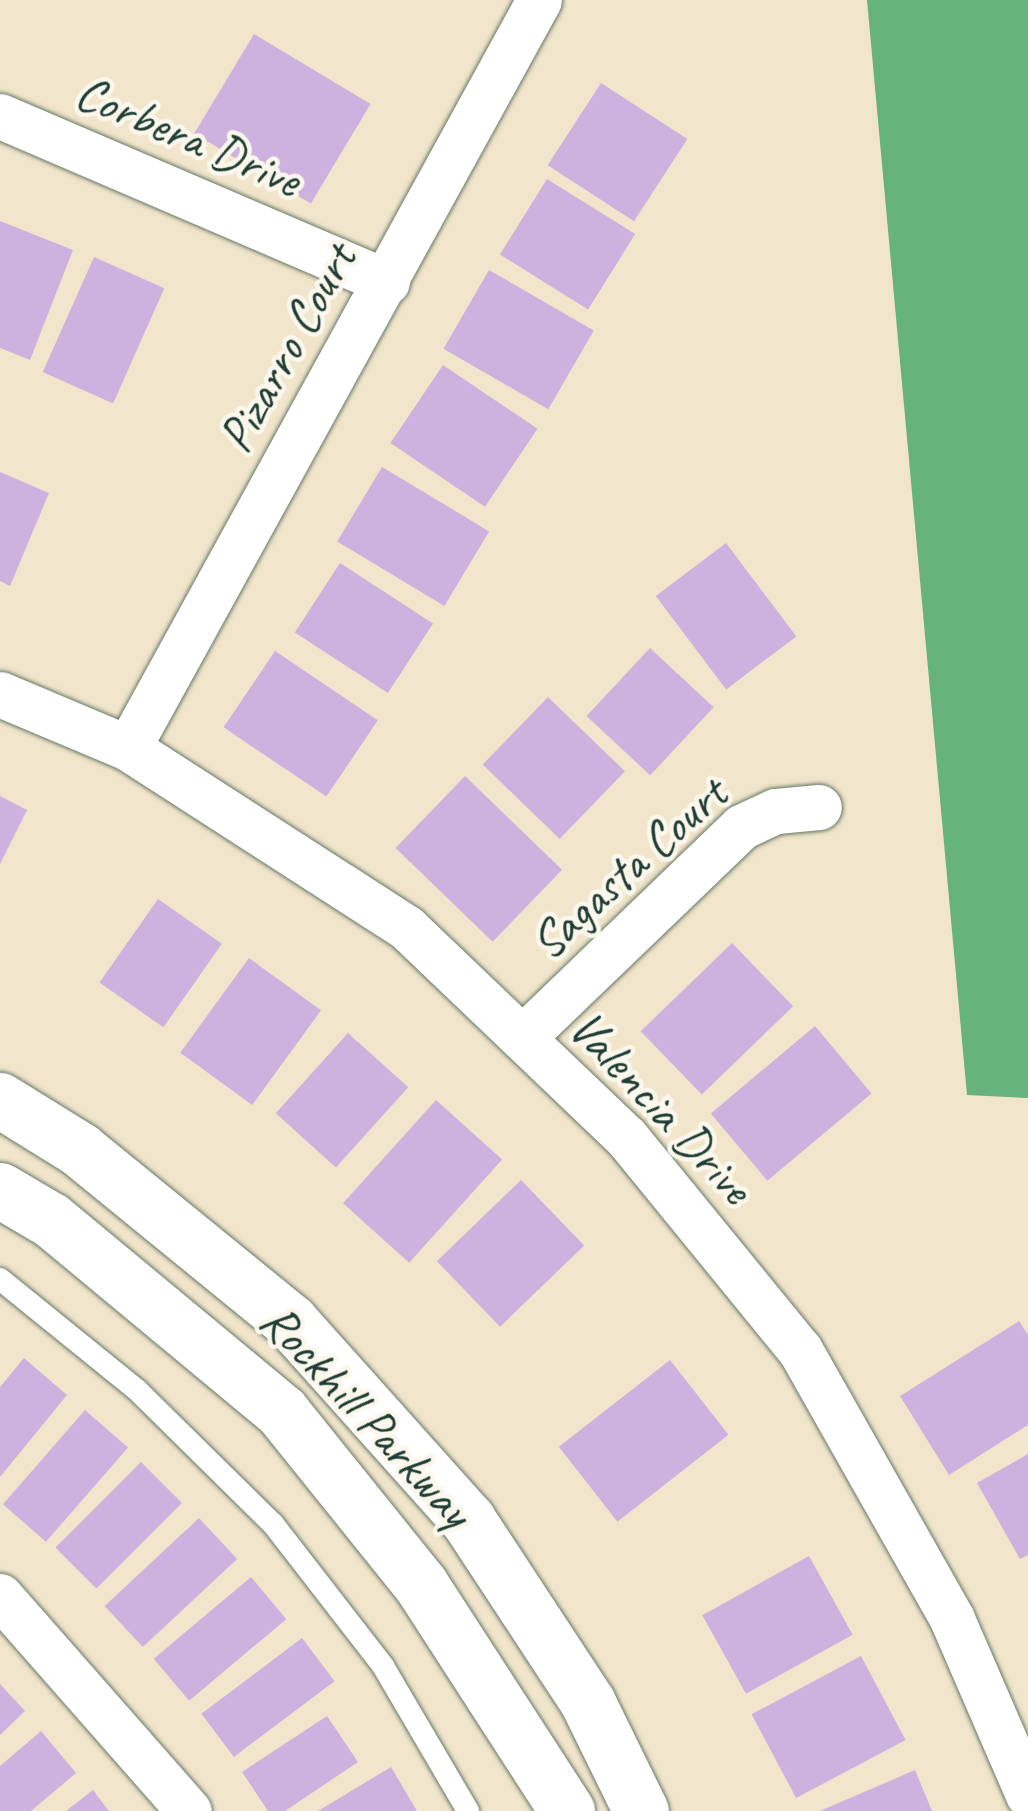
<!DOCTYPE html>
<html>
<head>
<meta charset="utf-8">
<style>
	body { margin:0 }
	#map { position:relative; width:1028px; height:1811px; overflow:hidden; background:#f1e6cb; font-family:Caveat,sans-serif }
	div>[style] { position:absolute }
	.forest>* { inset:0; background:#67b37d }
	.building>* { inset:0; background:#cdb2e0; transform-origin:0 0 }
	.roads { filter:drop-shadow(0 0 2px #687869) drop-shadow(0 0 2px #687869) }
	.lane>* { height:22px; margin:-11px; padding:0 11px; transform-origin:11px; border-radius:11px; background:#fff }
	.street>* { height:45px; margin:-22.5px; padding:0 22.5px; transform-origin:22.5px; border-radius:22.5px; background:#fff }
	.secondary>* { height:55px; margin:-27.5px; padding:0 27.5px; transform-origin:27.5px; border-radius:27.5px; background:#fff }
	span { translate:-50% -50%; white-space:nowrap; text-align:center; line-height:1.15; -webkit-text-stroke:9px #fbf7ec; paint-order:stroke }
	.street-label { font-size:50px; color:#1f3d34 }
</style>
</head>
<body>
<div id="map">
	<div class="forest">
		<i style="clip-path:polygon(867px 0,1028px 0,1028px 1098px,967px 1095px)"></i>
	</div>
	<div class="building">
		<i style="left:254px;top:34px;width:136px;height:116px;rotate:31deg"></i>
		<i style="left:601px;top:83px;width:103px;height:98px;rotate:33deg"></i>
		<i style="left:547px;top:179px;width:104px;height:89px;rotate:32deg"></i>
		<i style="clip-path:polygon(0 221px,73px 250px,30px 360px,0 348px)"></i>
		<i style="left:94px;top:257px;width:77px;height:126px;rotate:24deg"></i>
		<i style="left:489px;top:270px;width:121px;height:91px;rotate:30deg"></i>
		<i style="left:443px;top:365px;width:114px;height:94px;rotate:34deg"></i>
		<i style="left:382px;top:467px;width:125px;height:87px;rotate:31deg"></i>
		<i style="clip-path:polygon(0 472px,49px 493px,10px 586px,0 581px)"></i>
		<i style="left:726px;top:543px;width:117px;height:88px;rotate:53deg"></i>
		<i style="left:340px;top:563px;width:111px;height:83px;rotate:33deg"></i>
		<i style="left:650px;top:648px;width:87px;height:93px;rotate:43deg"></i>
		<i style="left:275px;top:651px;width:124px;height:92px;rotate:34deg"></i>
		<i style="left:548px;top:697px;width:107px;height:94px;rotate:44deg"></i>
		<i style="left:465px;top:776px;width:135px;height:100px;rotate:44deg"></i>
		<i style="clip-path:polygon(0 796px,27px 810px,0 864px)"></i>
		<i style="left:158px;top:899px;width:78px;height:102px;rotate:35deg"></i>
		<i style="left:732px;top:943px;width:88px;height:127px;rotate:46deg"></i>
		<i style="left:249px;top:958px;width:89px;height:117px;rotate:36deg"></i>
		<i style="left:815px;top:1026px;width:88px;height:136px;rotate:50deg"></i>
		<i style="left:348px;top:1033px;width:81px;height:108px;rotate:42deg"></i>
		<i style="left:436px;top:1100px;width:89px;height:139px;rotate:42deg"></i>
		<i style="left:521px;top:1180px;width:91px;height:117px;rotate:46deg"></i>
		<i style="clip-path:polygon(1019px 1321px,1028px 1335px,1028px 1425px,949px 1475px,900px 1396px)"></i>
		<i style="clip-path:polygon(24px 1358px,67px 1395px,0 1477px,0 1387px)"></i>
		<i style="left:670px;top:1360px;width:95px;height:141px;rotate:52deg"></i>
		<i style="left:85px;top:1410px;width:57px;height:125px;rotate:41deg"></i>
		<i style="clip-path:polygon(1028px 1454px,1028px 1555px,1020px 1559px,977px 1483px)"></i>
		<i style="left:141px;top:1462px;width:58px;height:121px;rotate:45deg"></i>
		<i style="left:199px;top:1518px;width:56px;height:129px;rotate:47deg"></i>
		<i style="left:809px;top:1556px;width:90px;height:122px;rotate:61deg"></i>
		<i style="left:251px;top:1577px;width:55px;height:127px;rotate:50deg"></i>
		<i style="left:302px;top:1638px;width:54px;height:126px;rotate:53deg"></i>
		<i style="left:861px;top:1656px;width:95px;height:124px;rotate:62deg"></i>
		<i style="clip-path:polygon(0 1684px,25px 1711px,0 1735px)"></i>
		<i style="clip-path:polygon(327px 1716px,358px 1762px,285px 1811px,268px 1811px,242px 1772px)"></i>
		<i style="clip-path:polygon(41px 1731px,76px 1773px,31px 1811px,0 1811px,0 1766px)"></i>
		<i style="clip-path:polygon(391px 1767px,417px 1811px,318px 1811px)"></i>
		<i style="clip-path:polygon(915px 1770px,932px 1811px,820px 1811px)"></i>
		<i style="clip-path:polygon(93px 1790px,109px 1811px,66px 1811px)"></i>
	</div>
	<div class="roads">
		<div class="lane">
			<i style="left:0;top:1279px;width:176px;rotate:39deg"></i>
			<i style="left:137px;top:1390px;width:191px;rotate:44.6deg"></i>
			<i style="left:273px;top:1524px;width:180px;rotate:52.2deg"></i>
			<i style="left:383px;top:1666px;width:168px;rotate:59.6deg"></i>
		</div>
		<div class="street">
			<i style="left:0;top:116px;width:421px;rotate:23.2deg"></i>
			<i style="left:0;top:694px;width:139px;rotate:22.9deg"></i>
			<i style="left:128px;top:748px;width:332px;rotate:32.8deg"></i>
			<i style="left:407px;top:928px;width:303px;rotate:43.7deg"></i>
			<i style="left:626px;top:1137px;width:275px;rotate:50.8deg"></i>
			<i style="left:800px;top:1350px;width:309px;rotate:60.5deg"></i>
			<i style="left:952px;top:1619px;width:192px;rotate:66.6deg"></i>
			<i style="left:128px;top:748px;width:853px;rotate:-61.21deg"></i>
			<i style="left:522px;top:1038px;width:304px;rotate:-43.9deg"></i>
			<i style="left:741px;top:827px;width:38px;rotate:-25deg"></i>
			<i style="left:776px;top:811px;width:43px;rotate:-5.3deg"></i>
			<i style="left:0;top:1596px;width:286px;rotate:48.7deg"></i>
		</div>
		<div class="secondary">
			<i style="left:0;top:1100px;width:93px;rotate:31.8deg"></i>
			<i style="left:79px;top:1149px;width:274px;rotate:39.2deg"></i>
			<i style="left:291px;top:1322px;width:266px;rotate:48.2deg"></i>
			<i style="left:468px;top:1520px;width:219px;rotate:56.7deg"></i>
			<i style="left:588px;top:1703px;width:120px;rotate:63.9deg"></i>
			<i style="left:0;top:1190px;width:59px;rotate:30.5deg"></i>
			<i style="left:51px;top:1220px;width:300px;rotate:39.7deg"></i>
			<i style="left:282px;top:1412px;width:222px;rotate:51.2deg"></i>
			<i style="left:421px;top:1585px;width:269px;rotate:57.1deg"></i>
		</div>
	</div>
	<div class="street-label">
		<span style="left:188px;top:136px;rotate:23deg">Corbera Drive</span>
		<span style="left:287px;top:348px;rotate:-61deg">Pizarro Court</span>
		<span style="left:628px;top:868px;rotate:-42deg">Sagasta Court</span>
		<span style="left:661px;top:1107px;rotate:47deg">Valencia Drive</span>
		<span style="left:367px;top:1415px;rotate:47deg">Rockhill Parkway</span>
	</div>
</div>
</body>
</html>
